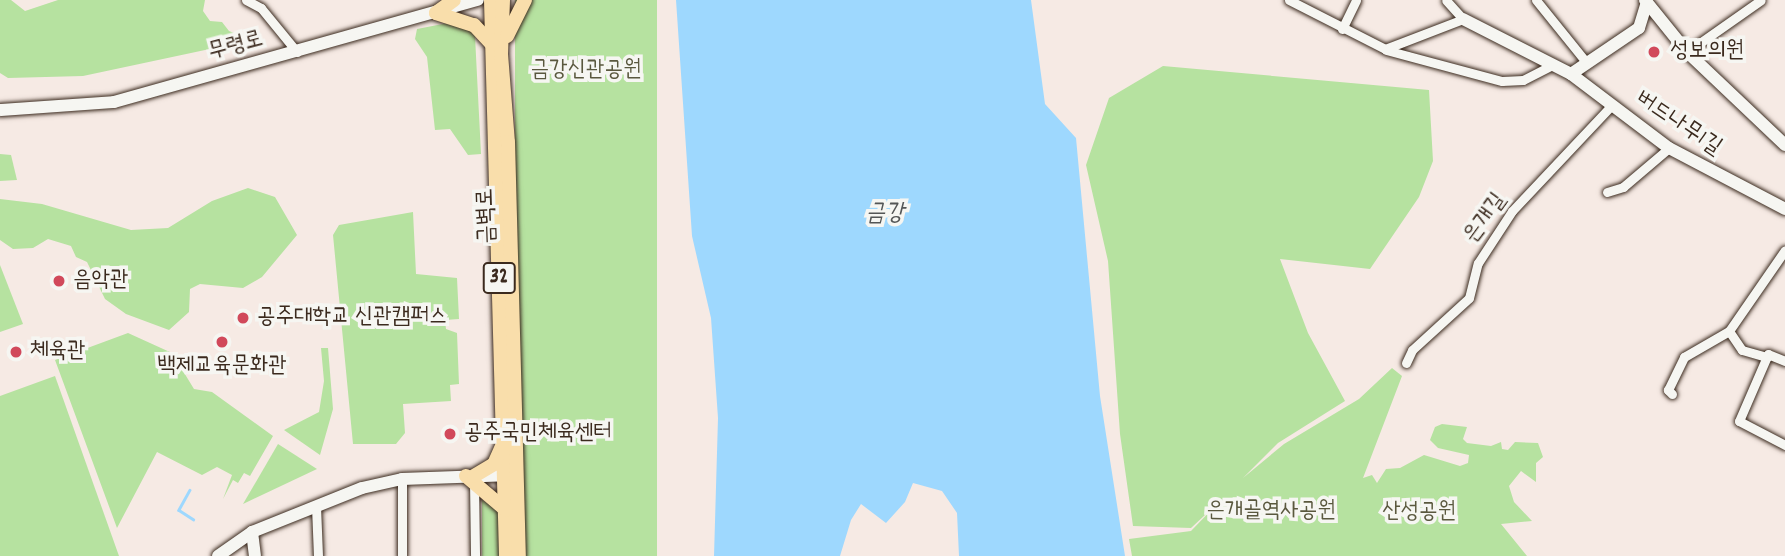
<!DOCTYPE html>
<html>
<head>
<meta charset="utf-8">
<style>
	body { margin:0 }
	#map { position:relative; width:1785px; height:556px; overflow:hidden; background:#f6eae4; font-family:Dekko,"Poor Story",sans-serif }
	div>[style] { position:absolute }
	.green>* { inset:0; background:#b6e2a0; transform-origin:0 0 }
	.water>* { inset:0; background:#9ed8fe }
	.stream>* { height:2.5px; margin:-1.25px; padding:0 1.25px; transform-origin:1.25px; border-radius:1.25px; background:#9ed8fe }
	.roads { filter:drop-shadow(0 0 2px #3b2a1e) drop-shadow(0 0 2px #3b2a1e) }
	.street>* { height:9px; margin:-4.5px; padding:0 4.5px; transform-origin:4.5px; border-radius:4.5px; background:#f6f6f2 }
	.secondary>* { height:12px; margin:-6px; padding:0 6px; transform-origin:6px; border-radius:6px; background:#f6f6f2 }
	.primary>* { height:14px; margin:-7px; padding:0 7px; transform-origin:7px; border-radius:7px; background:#f9deab }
	.dots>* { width:19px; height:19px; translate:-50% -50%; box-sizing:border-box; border:4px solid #f6f6f2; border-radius:50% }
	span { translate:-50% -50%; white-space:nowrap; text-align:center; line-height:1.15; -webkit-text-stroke:7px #f6f6f2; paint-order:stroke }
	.shield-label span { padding:2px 5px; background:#f6f6f2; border:2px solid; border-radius:5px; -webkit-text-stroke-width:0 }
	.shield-label { font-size:21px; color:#3b2a1e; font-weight:700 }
	.street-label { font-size:23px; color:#3b2a1e }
	.poi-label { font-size:23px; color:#3b2a1e }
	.left { translate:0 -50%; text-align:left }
	.park-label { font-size:23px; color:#5a583e }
	.water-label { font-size:24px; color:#545656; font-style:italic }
</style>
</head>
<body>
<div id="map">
	<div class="green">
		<i style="clip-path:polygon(0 0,11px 0,25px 11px,58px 0,205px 0,203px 11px,210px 21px,222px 22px,229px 31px,252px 40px,83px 76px,8px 78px,0 73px)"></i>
		<i style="left:515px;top:0;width:142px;height:556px"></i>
		<i style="clip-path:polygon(453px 22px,465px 25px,475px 36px,481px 154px,468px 155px,450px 129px,435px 130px,427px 57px,415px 39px,417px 29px)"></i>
		<i style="clip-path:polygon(1163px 66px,1429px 90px,1433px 161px,1419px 197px,1370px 269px,1280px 259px,1308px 333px,1345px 401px,1278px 443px,1243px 478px,1284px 444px,1359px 399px,1392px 368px,1402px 376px,1363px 478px,1372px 475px,1377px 483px,1386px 469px,1400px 468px,1424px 455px,1460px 466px,1468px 463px,1469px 455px,1438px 448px,1430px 440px,1435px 427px,1442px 424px,1467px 427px,1463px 439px,1467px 443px,1491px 446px,1501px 442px,1502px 449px,1508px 450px,1515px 442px,1538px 443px,1543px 457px,1536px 463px,1536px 482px,1521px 471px,1509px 486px,1514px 502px,1532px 521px,1501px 524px,1527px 556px,1132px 556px,1129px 539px,1191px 531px,1219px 502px,1191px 528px,1133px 526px,1120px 434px,1108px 261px,1086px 165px,1109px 98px)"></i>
		<i style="clip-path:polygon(0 154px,11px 155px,17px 180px,0 181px)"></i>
		<i style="clip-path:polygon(248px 188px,275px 197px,297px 235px,262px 277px,243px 288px,200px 284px,190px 289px,189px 312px,169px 330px,126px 314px,105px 299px,87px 262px,76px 257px,71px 246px,48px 239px,33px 248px,13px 249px,0 240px,0 199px,42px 204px,131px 230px,168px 228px,212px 201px)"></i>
		<i style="clip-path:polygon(413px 212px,416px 274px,457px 278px,459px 319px,445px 320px,446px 329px,457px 333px,459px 384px,450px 385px,451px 401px,403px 404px,405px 433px,396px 444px,353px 444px,333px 235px,339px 225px)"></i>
		<i style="clip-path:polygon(0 265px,23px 324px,0 332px)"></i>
		<i style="clip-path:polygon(128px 333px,172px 353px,194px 389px,212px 392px,273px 436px,250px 476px,244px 473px,238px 483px,233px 480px,223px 499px,232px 475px,217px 467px,202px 475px,157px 452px,117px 528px,55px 360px)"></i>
		<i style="clip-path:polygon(321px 348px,328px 348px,333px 409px,320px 455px,284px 430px,319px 412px,324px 381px)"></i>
		<i style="clip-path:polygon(55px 376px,119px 556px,0 556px,0 396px)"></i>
		<i style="clip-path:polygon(278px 444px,317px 469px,243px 504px)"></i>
		<i style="clip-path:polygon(482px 500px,499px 510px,499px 556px,482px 556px)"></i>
	</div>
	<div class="water">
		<i style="clip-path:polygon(676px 0,1031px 0,1045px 104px,1076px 138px,1100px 396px,1125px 556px,959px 556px,957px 513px,942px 491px,913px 483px,905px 502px,886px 523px,861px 504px,851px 520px,840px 556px,714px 556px,718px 418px,711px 318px,692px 236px)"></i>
	</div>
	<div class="stream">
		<i style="left:190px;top:490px;width:23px;rotate:119deg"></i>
		<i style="left:179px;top:510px;width:17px;rotate:33deg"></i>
	</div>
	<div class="roads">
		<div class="street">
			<i style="left:246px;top:0;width:17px;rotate:28deg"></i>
			<i style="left:261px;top:8px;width:57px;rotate:50.7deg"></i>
			<i style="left:1289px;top:0;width:108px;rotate:27deg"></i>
			<i style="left:1385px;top:49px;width:84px;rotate:-21deg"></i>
			<i style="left:1463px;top:19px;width:25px;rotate:-132deg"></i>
			<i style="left:1536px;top:0;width:80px;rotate:51.1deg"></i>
			<i style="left:1342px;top:29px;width:32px;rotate:-64deg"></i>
			<i style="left:1386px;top:50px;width:120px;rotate:15deg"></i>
			<i style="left:1502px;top:81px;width:21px;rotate:-3deg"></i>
			<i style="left:1523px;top:80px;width:34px;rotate:-27deg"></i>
			<i style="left:1687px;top:52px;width:90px;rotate:-35.1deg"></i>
			<i style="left:1607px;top:192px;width:17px;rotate:-17deg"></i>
			<i style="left:1623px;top:187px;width:60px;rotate:-40.3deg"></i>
			<i style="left:1729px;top:331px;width:98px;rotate:-55.3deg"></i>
			<i style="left:1785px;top:361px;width:18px;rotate:-158deg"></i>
			<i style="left:1768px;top:354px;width:73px;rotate:113.4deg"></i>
			<i style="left:1739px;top:421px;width:52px;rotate:27.6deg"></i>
			<i style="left:1406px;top:363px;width:14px;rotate:-65deg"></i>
			<i style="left:1412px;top:350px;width:77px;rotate:-42.4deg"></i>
			<i style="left:1469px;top:298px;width:36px;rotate:-76deg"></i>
			<i style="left:1478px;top:263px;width:62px;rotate:-56.8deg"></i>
			<i style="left:1512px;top:211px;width:146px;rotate:-46.7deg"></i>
			<i style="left:1672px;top:394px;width:6px;rotate:-135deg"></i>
			<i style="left:1668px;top:390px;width:37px;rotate:-64deg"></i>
			<i style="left:1684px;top:357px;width:52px;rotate:-30deg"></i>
			<i style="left:1729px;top:331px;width:23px;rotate:56deg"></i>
			<i style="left:1742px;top:350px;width:26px;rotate:16deg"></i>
			<i style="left:402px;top:479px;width:77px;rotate:90deg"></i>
			<i style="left:474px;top:481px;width:75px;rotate:89.2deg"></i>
			<i style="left:316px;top:506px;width:50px;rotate:87.7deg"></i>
		</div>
		<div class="secondary">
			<i style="left:1645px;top:0;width:67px;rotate:51.1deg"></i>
			<i style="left:1687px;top:52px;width:135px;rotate:43.5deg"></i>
			<i style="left:1463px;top:19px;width:121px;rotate:27deg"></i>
			<i style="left:1571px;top:74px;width:123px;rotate:37.1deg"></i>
			<i style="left:1669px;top:148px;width:131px;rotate:27.7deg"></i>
			<i style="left:1571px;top:74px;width:82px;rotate:-34.1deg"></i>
			<i style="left:1639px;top:28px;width:27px;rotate:-73deg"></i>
			<i style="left:0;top:110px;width:114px;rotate:-4deg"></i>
			<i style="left:114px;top:102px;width:378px;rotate:-15.7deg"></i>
			<i style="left:252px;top:532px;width:24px;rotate:83deg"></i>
			<i style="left:218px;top:556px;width:42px;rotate:-35.2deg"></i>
			<i style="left:252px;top:532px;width:118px;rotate:-21.8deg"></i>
			<i style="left:362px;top:488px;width:41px;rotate:-12.7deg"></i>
			<i style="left:402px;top:479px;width:110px;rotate:-2.1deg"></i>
		</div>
		<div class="primary">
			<i style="left:491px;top:0;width:556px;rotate:88.45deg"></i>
			<i style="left:503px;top:0;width:54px;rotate:92.1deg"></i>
			<i style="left:501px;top:54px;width:88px;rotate:85.5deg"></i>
			<i style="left:508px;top:142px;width:414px;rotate:88.5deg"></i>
			<i style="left:436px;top:13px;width:40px;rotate:18deg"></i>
			<i style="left:474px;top:25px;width:26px;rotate:47deg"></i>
			<i style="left:436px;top:13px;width:22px;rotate:-36deg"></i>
			<i style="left:507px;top:36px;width:40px;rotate:-63.4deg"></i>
			<i style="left:466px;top:476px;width:52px;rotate:40.4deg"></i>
			<i style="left:474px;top:476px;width:23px;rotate:-31deg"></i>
			<i style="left:494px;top:464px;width:20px;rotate:-66deg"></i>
		</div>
	</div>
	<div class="dots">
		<i style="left:1654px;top:52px;background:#d1495b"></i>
		<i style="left:59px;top:281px;background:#d1495b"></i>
		<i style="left:243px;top:318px;background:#d1495b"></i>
		<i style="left:222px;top:342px;background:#d1495b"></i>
		<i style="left:16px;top:352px;background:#d1495b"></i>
		<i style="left:450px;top:434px;background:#d1495b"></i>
	</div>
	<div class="shield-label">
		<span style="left:499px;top:278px">32</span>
	</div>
	<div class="street-label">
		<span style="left:236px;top:47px;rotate:-15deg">무령로</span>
		<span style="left:1678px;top:124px;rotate:34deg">버드나무1길</span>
		<span style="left:488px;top:216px;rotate:-92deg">금벽로</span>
		<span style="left:1486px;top:219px;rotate:-54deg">은개길</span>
	</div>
	<div class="poi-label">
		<span class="left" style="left:1670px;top:52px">성보의원</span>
		<span class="left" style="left:73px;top:281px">음악관</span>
		<span class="left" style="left:257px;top:318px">공주대학교 신관캠퍼스</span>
		<span class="left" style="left:30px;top:352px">체육관</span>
		<span style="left:222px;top:367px">백제교육문화관</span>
		<span class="left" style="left:464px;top:434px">공주국민체육센터</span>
	</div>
	<div class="park-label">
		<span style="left:586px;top:71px">금강신관공원</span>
		<span style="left:1271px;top:512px">은개골역사공원</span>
		<span style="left:1419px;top:513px">산성공원</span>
	</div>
	<div class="water-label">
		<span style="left:885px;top:215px">금강</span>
	</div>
</div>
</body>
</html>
